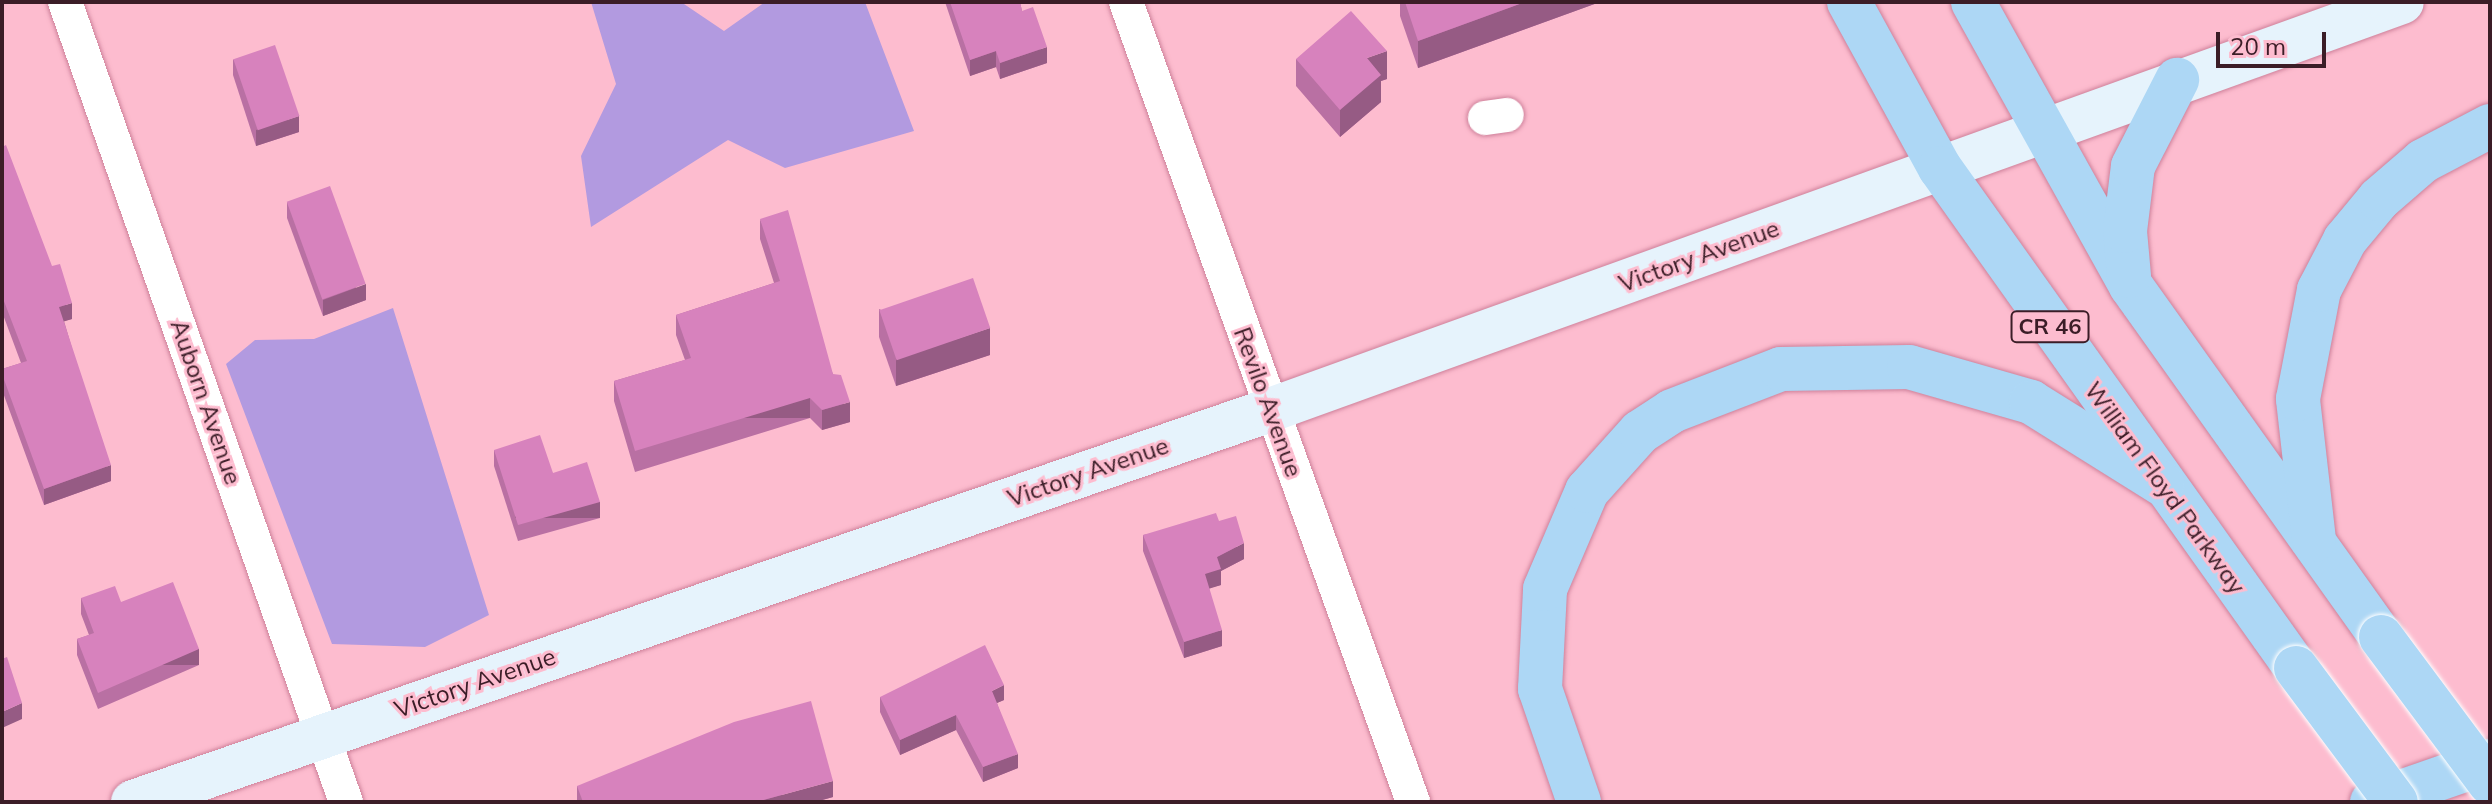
<!DOCTYPE html>
<html>
<head>
<meta charset="utf-8">
<style>
	body { margin:0 }
	#map { position:relative; width:2492px; height:804px; overflow:hidden; background:#fdbccf; font-family:Mulish,sans-serif }
	div>[style] { position:absolute }
	.green>* { inset:0; background:#b29ae0 }
	.roads { filter:drop-shadow(0 0 2px #ce819a) drop-shadow(0 0 2px #ce819a) }
	.street>* { height:34px; margin:-17px; padding:0 17px; transform-origin:17px; border-radius:17px; background:#fff }
	.secondary>* { height:44px; margin:-22px; padding:0 22px; transform-origin:22px; border-radius:22px; background:#e6f3fc }
	.highway>* { height:44px; margin:-22px; padding:0 22px; transform-origin:22px; border-radius:22px; background:#add7f5 }
	.bridges { filter:drop-shadow(0 0 2px #fff) drop-shadow(0 0 2px #fff) }
	.highway-bridge>* { height:44px; margin:-22px; padding:0 22px; transform-origin:22px; border-radius:22px; background:#add7f5 }
	.wall>* { inset:0; background:#b970a3 }
	.shaded-wall>* { inset:0; background:#965b84; transform-origin:0 0 }
	.building>* { inset:0; background:#d782bd; transform-origin:0 0 }
	span { translate:-50% -50%; white-space:nowrap; text-align:center; line-height:1.15; -webkit-text-stroke:6px #fdbccf; paint-order:stroke }
	.shield-label span { padding:2px 6px; background:#fdbccf; border:2px solid; border-radius:6px; -webkit-text-stroke-width:0 }
	.shield-label { font-size:22px; color:#3b1d27; font-weight:700 }
	.street-label { font-size:24px; color:#3b1d27 }
	.frame { position:absolute; inset:0; border:4px solid #3b1d27; pointer-events:none }
	.scale { position:absolute; left:2216px; top:32px; width:110px; height:36px; box-sizing:border-box; border:4px solid #3b1d27; border-top:0; padding-left:10px; font-size:24px; line-height:28px; white-space:nowrap; color:#3b1d27; -webkit-text-stroke:6px #fdbccf; paint-order:stroke }
</style>
</head>
<body>
<div id="map">
	<div class="green">
		<i style="clip-path:polygon(591px 2px,681px 2px,724px 31px,765px 2px,865px 2px,914px 131px,785px 168px,728px 140px,591px 227px,581px 156px,616px 84px)"></i>
		<i style="clip-path:polygon(393px 308px,489px 615px,425px 647px,332px 644px,226px 364px,255px 340px,314px 339px)"></i>
	</div>
	<div class="roads">
		<div class="street">
			<i style="left:65px;top:2px;width:848px;rotate:70.65deg"></i>
			<i style="left:1126px;top:2px;width:850px;rotate:70.26deg"></i>
			<i style="left:1485px;top:118px;width:22px;rotate:-8deg"></i>
		</div>
		<div class="secondary">
			<i style="left:133px;top:802px;width:1203px;rotate:-19.02deg"></i>
			<i style="left:1270px;top:410px;width:1203px;rotate:-19.82deg"></i>
		</div>
		<div class="highway">
			<i style="left:1849px;top:2px;width:189px;rotate:61.3deg"></i>
			<i style="left:1940px;top:168px;width:614px;rotate:54.55deg"></i>
			<i style="left:1973px;top:2px;width:325px;rotate:60.9deg"></i>
			<i style="left:2131px;top:286px;width:431px;rotate:54.5deg"></i>
			<i style="left:2129px;top:276px;width:45px;rotate:-95.1deg"></i>
			<i style="left:2125px;top:231px;width:65px;rotate:-83deg"></i>
			<i style="left:2133px;top:166px;width:97px;rotate:-62.9deg"></i>
			<i style="left:2314px;top:540px;width:142px;rotate:-96.5deg"></i>
			<i style="left:2298px;top:399px;width:111px;rotate:-79.1deg"></i>
			<i style="left:2319px;top:290px;width:56px;rotate:-62.5deg"></i>
			<i style="left:2345px;top:240px;width:53px;rotate:-50.3deg"></i>
			<i style="left:2379px;top:199px;width:58px;rotate:-40.8deg"></i>
			<i style="left:2423px;top:161px;width:76px;rotate:-27.6deg"></i>
			<i style="left:1579px;top:802px;width:120px;rotate:-109deg"></i>
			<i style="left:1540px;top:689px;width:100px;rotate:-87.1deg"></i>
			<i style="left:1545px;top:589px;width:107px;rotate:-66.8deg"></i>
			<i style="left:1587px;top:491px;width:79px;rotate:-48.1deg"></i>
			<i style="left:1640px;top:432px;width:38px;rotate:-33deg"></i>
			<i style="left:1672px;top:411px;width:117px;rotate:-21.1deg"></i>
			<i style="left:1781px;top:369px;width:128px;rotate:-0.9deg"></i>
			<i style="left:1909px;top:367px;width:127px;rotate:16deg"></i>
			<i style="left:2031px;top:402px;width:155px;rotate:32deg"></i>
			<i style="left:2372px;top:802px;width:125px;rotate:-19.2deg"></i>
		</div>
	</div>
	<div class="bridges">
		<div class="highway-bridge">
			<i style="left:2381px;top:637px;width:182px;rotate:53.3deg"></i>
			<i style="left:2296px;top:668px;width:167px;rotate:53.3deg"></i>
		</div>
	</div>
	<div class="wall">
		<i style="clip-path:polygon(945px 2px,1020px 2px,1022px 11px,1047px 63px,1000px 79px,996px 67px,970px 76px)"></i>
		<i style="clip-path:polygon(1400px 2px,1600px 2px,1418px 68px,1400px 16px)"></i>
		<i style="clip-path:polygon(233px 59px,299px 132px,256px 146px,233px 75px)"></i>
		<i style="clip-path:polygon(1296px 59px,1387px 79px,1381px 81px,1381px 102px,1340px 137px,1296px 86px)"></i>
		<i style="clip-path:polygon(2px 147px,72px 319px,64px 321px,111px 481px,44px 505px,2px 390px,2px 369px,21px 363px,2px 312px)"></i>
		<i style="clip-path:polygon(287px 202px,366px 300px,323px 316px,287px 218px)"></i>
		<i style="clip-path:polygon(760px 219px,833px 374px,850px 422px,822px 430px,810px 418px,635px 472px,614px 401px,614px 381px,685px 360px,676px 335px,676px 315px,774px 283px,760px 239px)"></i>
		<i style="clip-path:polygon(879px 309px,990px 355px,896px 386px,879px 337px)"></i>
		<i style="clip-path:polygon(494px 450px,553px 473px,600px 518px,518px 541px,494px 466px)"></i>
		<i style="clip-path:polygon(1219px 521px,1244px 559px,1221px 571px,1221px 585px,1209px 588px,1222px 646px,1184px 658px,1143px 551px,1143px 535px)"></i>
		<i style="clip-path:polygon(81px 598px,121px 602px,199px 665px,98px 709px,77px 655px,77px 639px,89px 635px,81px 614px)"></i>
		<i style="clip-path:polygon(880px 697px,1004px 700px,997px 703px,1018px 768px,983px 782px,956px 730px,900px 755px,880px 712px)"></i>
		<i style="clip-path:polygon(577px 786px,833px 797px,815px 802px,577px 802px)"></i>
	</div>
	<div class="shaded-wall">
		<i style="clip-path:polygon(1525px 2px,1600px 2px,1418px 68px,1418px 41px)"></i>
		<i style="clip-path:polygon(1047px 47px,1047px 63px,1000px 79px,1000px 63px)"></i>
		<i style="clip-path:polygon(996px 51px,996px 67px,970px 76px,970px 60px)"></i>
		<i style="clip-path:polygon(1387px 51px,1387px 79px,1381px 81px,1381px 102px,1340px 137px,1340px 110px,1367px 58px)"></i>
		<i style="clip-path:polygon(299px 116px,299px 132px,256px 146px,256px 130px)"></i>
		<i style="clip-path:polygon(366px 284px,366px 300px,323px 316px,323px 300px)"></i>
		<i style="clip-path:polygon(72px 303px,72px 319px,59px 323px,59px 307px)"></i>
		<i style="clip-path:polygon(990px 328px,990px 355px,896px 386px,896px 359px)"></i>
		<i style="left:810px;top:398px;width:20px;height:183px;rotate:90deg"></i>
		<i style="clip-path:polygon(850px 402px,850px 422px,822px 430px,822px 410px)"></i>
		<i style="clip-path:polygon(111px 465px,111px 481px,44px 505px,44px 489px)"></i>
		<i style="left:600px;top:502px;width:16px;height:85px;rotate:90deg"></i>
		<i style="clip-path:polygon(1244px 543px,1244px 559px,1221px 571px,1221px 585px,1205px 590px,1205px 574px,1217px 557px)"></i>
		<i style="clip-path:polygon(1222px 630px,1222px 646px,1184px 658px,1184px 642px)"></i>
		<i style="left:199px;top:649px;width:16px;height:110px;rotate:90deg"></i>
		<i style="clip-path:polygon(1004px 685px,1004px 700px,992px 705px,992px 691px)"></i>
		<i style="clip-path:polygon(22px 703px,22px 719px,2px 728px,2px 712px)"></i>
		<i style="clip-path:polygon(956px 715px,956px 730px,900px 755px,900px 740px)"></i>
		<i style="clip-path:polygon(1018px 754px,1018px 768px,983px 782px,983px 767px)"></i>
		<i style="clip-path:polygon(833px 781px,833px 797px,815px 802px,756px 802px)"></i>
	</div>
	<div class="building">
		<i style="clip-path:polygon(950px 2px,1020px 2px,1022px 11px,1033px 7px,1047px 47px,1000px 63px,996px 51px,970px 60px)"></i>
		<i style="clip-path:polygon(1405px 2px,1525px 2px,1418px 41px)"></i>
		<i style="clip-path:polygon(1351px 11px,1387px 51px,1367px 58px,1381px 75px,1340px 110px,1296px 59px)"></i>
		<i style="left:275px;top:45px;width:75px;height:44px;rotate:71deg"></i>
		<i style="clip-path:polygon(6px 145px,52px 266px,60px 264px,72px 303px,59px 307px,111px 465px,44px 489px,2px 374px,2px 369px,27px 361px,2px 296px,2px 147px)"></i>
		<i style="left:330px;top:186px;width:104px;height:46px;rotate:70deg"></i>
		<i style="clip-path:polygon(788px 210px,833px 374px,841px 375px,850px 402px,822px 410px,810px 398px,635px 451px,614px 381px,691px 358px,676px 315px,780px 281px,760px 219px)"></i>
		<i style="left:973px;top:278px;width:53px;height:99px;rotate:71deg"></i>
		<i style="clip-path:polygon(540px 435px,553px 473px,587px 462px,600px 502px,518px 525px,494px 450px)"></i>
		<i style="clip-path:polygon(1216px 513px,1219px 521px,1236px 516px,1244px 543px,1217px 557px,1221px 569px,1205px 574px,1222px 630px,1184px 642px,1143px 535px)"></i>
		<i style="clip-path:polygon(173px 582px,199px 649px,98px 693px,77px 639px,94px 633px,81px 598px,115px 586px,121px 602px)"></i>
		<i style="clip-path:polygon(985px 645px,1004px 685px,992px 691px,1018px 754px,983px 767px,956px 715px,900px 740px,880px 697px)"></i>
		<i style="clip-path:polygon(7px 657px,22px 703px,2px 712px,2px 659px)"></i>
		<i style="clip-path:polygon(811px 701px,833px 781px,756px 802px,583px 802px,577px 786px,734px 722px)"></i>
	</div>
	<div class="shield-label">
		<span style="left:2050px;top:327px">CR 46</span>
	</div>
	<div class="street-label">
		<span style="left:1699px;top:256px;rotate:-20deg">Victory Avenue</span>
		<span style="left:206px;top:402px;rotate:71deg">Auborn Avenue</span>
		<span style="left:1268px;top:402px;rotate:70deg">Revilo Avenue</span>
		<span style="left:1088px;top:472px;rotate:-19deg">Victory Avenue</span>
		<span style="left:2165px;top:488px;rotate:54deg">William Floyd Parkway</span>
		<span style="left:475px;top:683px;rotate:-19deg">Victory Avenue</span>
	</div>
	<div class="frame"></div>
	<div class="scale">20 m</div>
</div>
</body>
</html>
